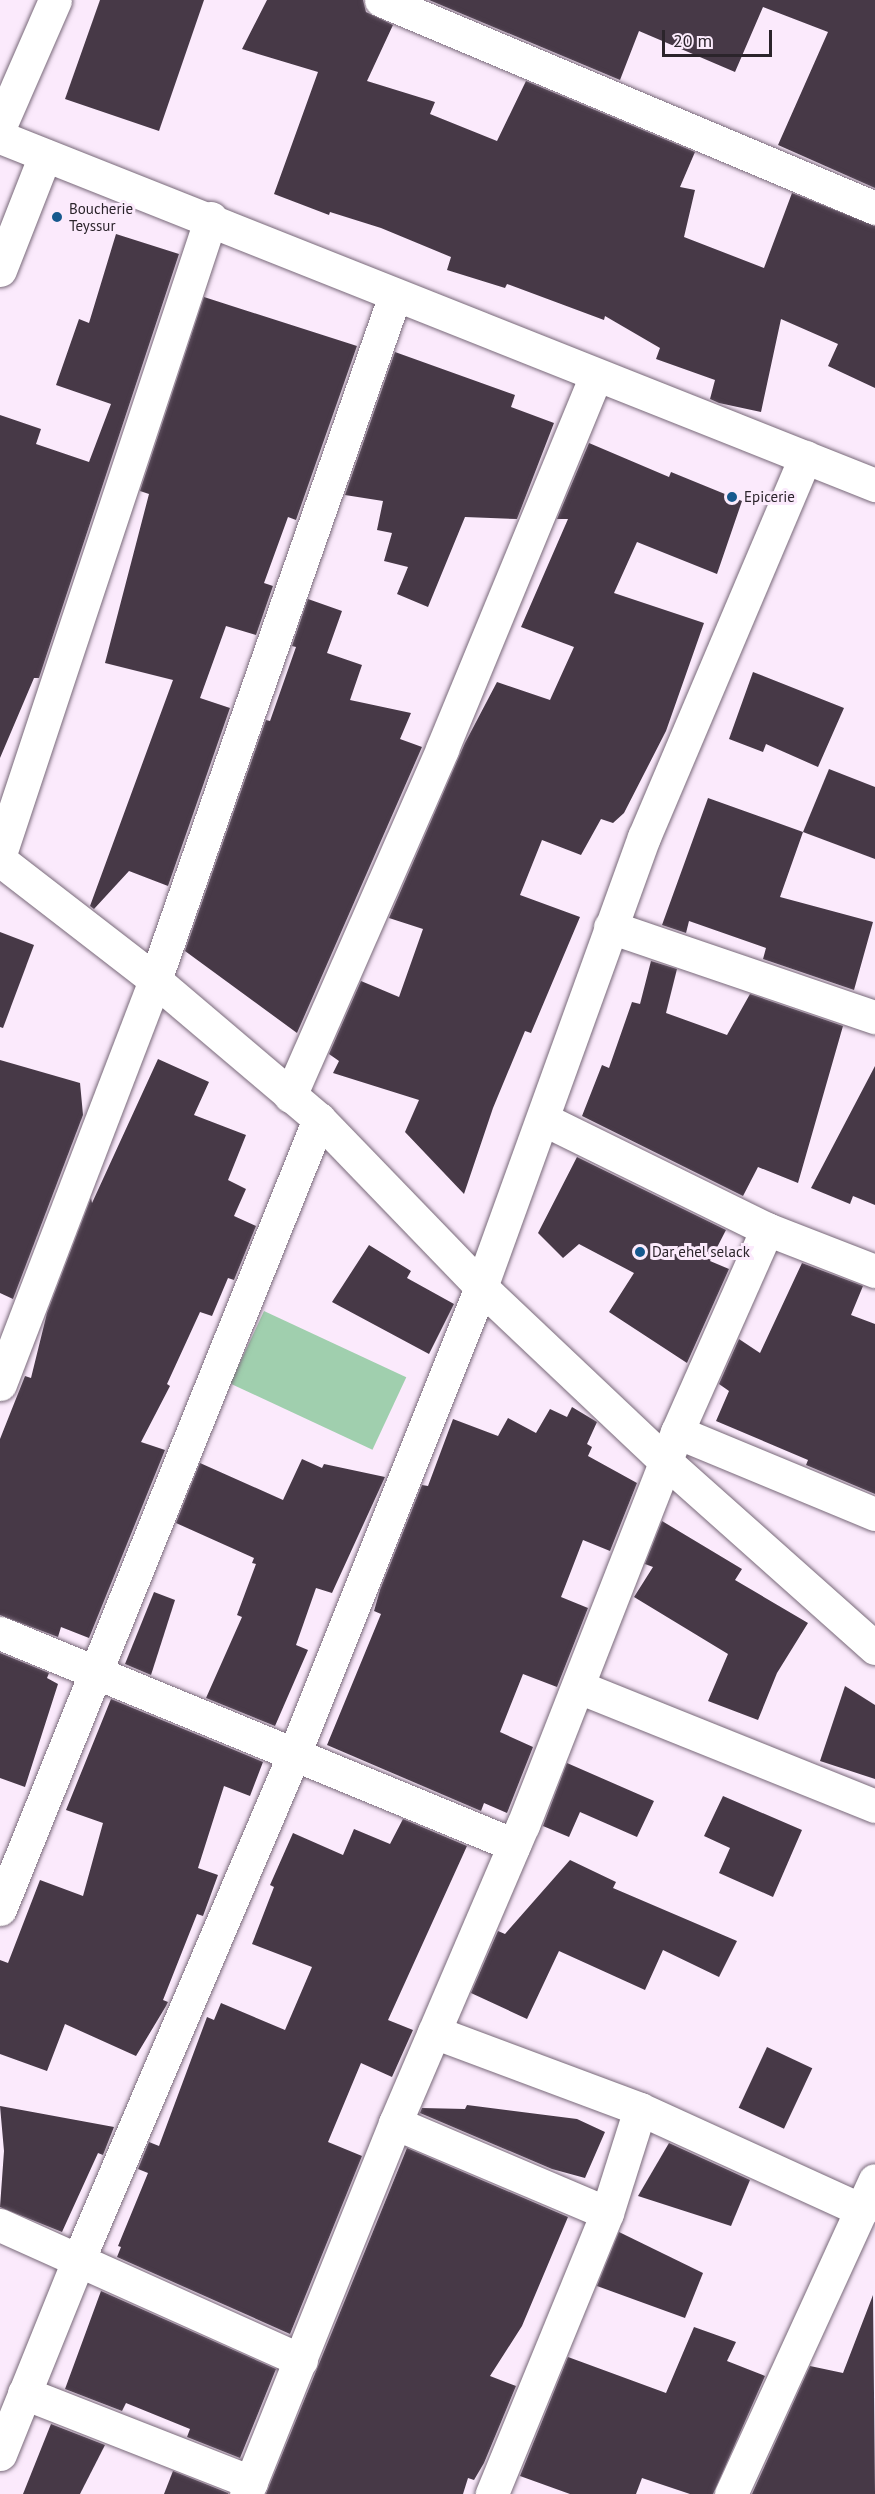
<!DOCTYPE html>
<html>
<head>
<meta charset="utf-8">
<style>
	body { margin:0 }
	#map { position:relative; width:875px; height:2494px; overflow:hidden; background:#fbeafc; font-family:"PT Sans",sans-serif }
	div>[style] { position:absolute }
	.green>* { inset:0; background:#a0cfae; transform-origin:0 0 }
	.building>* { inset:0; background:#473947; transform-origin:0 0 }
	.roads { filter:drop-shadow(0 0 2px #786979) drop-shadow(0 0 2px #786979) }
	.minor>* { height:33px; margin:-16.5px; padding:0 16.5px; transform-origin:16.5px; border-radius:16.5px; background:#fff }
	.dots>* { width:16px; height:16px; translate:-50% -50%; box-sizing:border-box; border:3px solid #fbeafc; border-radius:50% }
	span { translate:-50% -50%; white-space:nowrap; text-align:center; line-height:1.15; -webkit-text-stroke:6px #fbeafc; paint-order:stroke }
	.poi-label { font-size:15px; color:#2b242b }
	.left { translate:0 -50%; text-align:left }
	.scale { position:absolute; left:662px; top:30px; width:110px; height:27px; box-sizing:border-box; border:3px solid #2b242b; border-top:0; padding-left:8px; font-size:18px; line-height:21px; white-space:nowrap; color:#2b242b; -webkit-text-stroke:4px #fbeafc; paint-order:stroke }
</style>
</head>
<body>
<div id="map">
	<div class="green">
		<i style="left:264px;top:1311px;width:157px;height:80px;rotate:25deg"></i>
	</div>
	<div class="building">
		<i style="clip-path:polygon(100px 0,204px 0,159px 131px,65px 99px)"></i>
		<i style="clip-path:polygon(267px 0,363px 0,366px 12px,393px 25px,367px 81px,435px 102px,430px 114px,497px 141px,526px 81px,695px 152px,680px 187px,695px 190px,684px 237px,764px 268px,792px 193px,875px 226px,875px 388px,828px 366px,838px 344px,781px 319px,761px 412px,719px 403px,710px 399px,715px 380px,656px 359px,660px 348px,605px 316px,604px 320px,507px 284px,505px 288px,447px 270px,451px 257px,381px 228px,330px 212px,329px 215px,274px 194px,318px 72px,242px 49px)"></i>
		<i style="clip-path:polygon(429px 0,875px 0,875px 188px,778px 145px,828px 32px,763px 7px,735px 72px,639px 31px,620px 80px)"></i>
		<i style="clip-path:polygon(116px 234px,179px 254px,39px 678px,34px 678px,0 758px,0 415px,41px 429px,36px 444px,89px 462px,111px 404px,56px 385px,79px 319px,89px 323px)"></i>
		<i style="clip-path:polygon(204px 297px,357px 346px,296px 520px,288px 517px,264px 583px,273px 586px,256px 635px,226px 626px,200px 698px,230px 708px,168px 886px,129px 871px,94px 909px,90px 906px,173px 680px,105px 663px,149px 494px,140px 491px)"></i>
		<i style="clip-path:polygon(395px 352px,515px 395px,511px 407px,554px 423px,517px 519px,465px 517px,428px 607px,397px 594px,408px 567px,384px 561px,392px 533px,377px 530px,383px 501px,345px 495px)"></i>
		<i style="clip-path:polygon(589px 443px,669px 477px,671px 472px,742px 501px,717px 574px,637px 542px,614px 593px,704px 623px,666px 731px,624px 813px,613px 823px,601px 819px,581px 855px,542px 840px,520px 895px,580px 917px,531px 1033px,525px 1031px,493px 1108px,464px 1194px,405px 1132px,419px 1100px,333px 1073px,339px 1061px,329px 1054px,361px 981px,399px 997px,423px 929px,389px 918px,465px 743px,497px 682px,550px 700px,574px 647px,521px 627px,568px 519px,557px 519px)"></i>
		<i style="clip-path:polygon(308px 599px,342px 611px,327px 653px,362px 665px,350px 700px,411px 713px,400px 739px,422px 747px,297px 1033px,185px 951px,266px 720px,270px 721px,296px 647px,292px 646px)"></i>
		<i style="clip-path:polygon(753px 672px,844px 708px,818px 767px,766px 744px,763px 752px,729px 739px)"></i>
		<i style="clip-path:polygon(829px 769px,875px 787px,875px 859px,803px 832px)"></i>
		<i style="clip-path:polygon(708px 798px,803px 832px,780px 897px,873px 922px,854px 990px,763px 959px,766px 948px,689px 921px,686px 933px,662px 925px)"></i>
		<i style="clip-path:polygon(0 932px,34px 945px,3px 1028px,0 1027px)"></i>
		<i style="clip-path:polygon(651px 961px,677px 969px,666px 1013px,727px 1035px,750px 994px,843px 1026px,798px 1183px,758px 1167px,743px 1196px,582px 1116px,602px 1065px,609px 1068px,632px 1002px,640px 1004px)"></i>
		<i style="clip-path:polygon(158px 1059px,209px 1082px,194px 1115px,246px 1135px,228px 1180px,246px 1189px,234px 1216px,256px 1226px,234px 1280px,228px 1278px,212px 1316px,200px 1312px,167px 1384px,170px 1386px,141px 1442px,165px 1450px,89px 1638px,61px 1627px,58px 1637px,0 1615px,0 1439px,25px 1376px,31px 1378px,47px 1313px,91px 1198px,92px 1203px)"></i>
		<i style="clip-path:polygon(0 1060px,80px 1083px,83px 1115px,13px 1299px,0 1293px)"></i>
		<i style="clip-path:polygon(875px 1066px,875px 1205px,853px 1196px,850px 1204px,811px 1188px)"></i>
		<i style="clip-path:polygon(577px 1157px,726px 1230px,710px 1261px,729px 1269px,687px 1363px,609px 1312px,634px 1273px,579px 1244px,563px 1258px,538px 1233px)"></i>
		<i style="clip-path:polygon(369px 1245px,411px 1271px,407px 1278px,454px 1304px,429px 1354px,332px 1302px)"></i>
		<i style="clip-path:polygon(802px 1263px,863px 1286px,851px 1315px,875px 1324px,875px 1494px,806px 1465px,808px 1460px,716px 1421px,729px 1391px,719px 1384px,739px 1339px,760px 1353px)"></i>
		<i style="clip-path:polygon(572px 1407px,597px 1422px,587px 1444px,592px 1447px,588px 1456px,637px 1483px,610px 1551px,583px 1540px,561px 1597px,588px 1608px,557px 1687px,523px 1674px,500px 1732px,533px 1747px,507px 1813px,484px 1803px,481px 1811px,327px 1745px,381px 1614px,374px 1611px,380px 1590px,422px 1485px,428px 1486px,453px 1419px,498px 1436px,508px 1418px,536px 1433px,550px 1409px,567px 1417px)"></i>
		<i style="clip-path:polygon(302px 1459px,322px 1468px,324px 1464px,385px 1477px,332px 1593px,316px 1588px,296px 1645px,308px 1650px,275px 1726px,206px 1698px,242px 1617px,237px 1615px,256px 1564px,252px 1563px,254px 1558px,176px 1523px,200px 1463px,283px 1500px)"></i>
		<i style="clip-path:polygon(662px 1521px,742px 1569px,735px 1580px,808px 1623px,777px 1673px,758px 1720px,708px 1701px,728px 1654px,634px 1597px,653px 1567px,645px 1564px)"></i>
		<i style="clip-path:polygon(154px 1592px,175px 1600px,151px 1675px,125px 1664px)"></i>
		<i style="clip-path:polygon(0 1653px,49px 1673px,47px 1678px,58px 1684px,25px 1787px,0 1778px)"></i>
		<i style="clip-path:polygon(845px 1686px,875px 1705px,875px 1779px,820px 1761px)"></i>
		<i style="clip-path:polygon(111px 1699px,263px 1762px,250px 1796px,224px 1786px,198px 1868px,218px 1875px,203px 1916px,197px 1914px,163px 2000px,168px 2002px,166px 2006px,136px 2056px,65px 2024px,47px 2071px,0 2054px,0 1960px,8px 1963px,40px 1880px,83px 1896px,103px 1823px,66px 1810px)"></i>
		<i style="clip-path:polygon(567px 1763px,654px 1801px,637px 1837px,580px 1812px,569px 1837px,543px 1826px)"></i>
		<i style="clip-path:polygon(723px 1796px,802px 1830px,773px 1897px,719px 1873px,730px 1848px,704px 1836px)"></i>
		<i style="clip-path:polygon(403px 1819px,467px 1846px,388px 2020px,413px 2030px,392px 2077px,361px 2063px,328px 2142px,362px 2156px,290px 2334px,117px 2257px,121px 2247px,118px 2246px,148px 2173px,138px 2169px,149px 2142px,159px 2146px,207px 2017px,214px 2020px,221px 2003px,285px 2030px,312px 1967px,252px 1944px,274px 1887px,270px 1885px,293px 1833px,343px 1855px,354px 1829px,390px 1844px)"></i>
		<i style="clip-path:polygon(570px 1860px,616px 1882px,613px 1888px,737px 1941px,719px 1977px,663px 1950px,645px 1990px,559px 1951px,527px 2019px,471px 1993px,498px 1931px,505px 1934px)"></i>
		<i style="left:767px;top:2047px;width:50px;height:67px;rotate:25deg"></i>
		<i style="clip-path:polygon(467px 2105px,577px 2119px,605px 2132px,585px 2178px,552px 2169px,420px 2113px,422px 2108px,465px 2109px)"></i>
		<i style="clip-path:polygon(0 2106px,114px 2127px,103px 2155px,98px 2153px,62px 2232px,0 2207px,4px 2151px)"></i>
		<i style="clip-path:polygon(669px 2143px,750px 2180px,731px 2226px,638px 2196px)"></i>
		<i style="clip-path:polygon(407px 2148px,568px 2217px,522px 2326px,490px 2376px,516px 2386px,484px 2463px,474px 2480px,468px 2478px,463px 2494px,266px 2494px)"></i>
		<i style="clip-path:polygon(619px 2232px,703px 2273px,685px 2318px,597px 2286px)"></i>
		<i style="clip-path:polygon(101px 2291px,276px 2369px,240px 2458px,187px 2437px,190px 2429px,126px 2403px,122px 2411px,65px 2389px)"></i>
		<i style="clip-path:polygon(873px 2295px,875px 2494px,752px 2494px,810px 2366px,843px 2373px)"></i>
		<i style="clip-path:polygon(694px 2327px,736px 2342px,727px 2361px,765px 2376px,713px 2494px,690px 2494px,642px 2478px,636px 2494px,570px 2494px,520px 2476px,568px 2357px,666px 2393px)"></i>
		<i style="clip-path:polygon(51px 2424px,105px 2445px,80px 2494px,23px 2494px)"></i>
		<i style="clip-path:polygon(173px 2471px,228px 2493px,228px 2494px,164px 2494px)"></i>
	</div>
	<div class="roads">
		<div class="minor">
			<i style="left:381px;top:0;width:536px;rotate:22.83deg"></i>
			<i style="left:0;top:126px;width:137px;rotate:-66.4deg"></i>
			<i style="left:0;top:137px;width:942px;rotate:21.69deg"></i>
			<i style="left:0;top:270px;width:123px;rotate:-68.6deg"></i>
			<i style="left:0;top:854px;width:670px;rotate:-71.65deg"></i>
			<i style="left:0;top:860px;width:196px;rotate:37.7deg"></i>
			<i style="left:155px;top:980px;width:215px;rotate:40.3deg"></i>
			<i style="left:319px;top:1119px;width:233px;rotate:46deg"></i>
			<i style="left:481px;top:1287px;width:253px;rotate:43.4deg"></i>
			<i style="left:665px;top:1461px;width:281px;rotate:41.7deg"></i>
			<i style="left:610px;top:927px;width:280px;rotate:18.8deg"></i>
			<i style="left:290px;top:1096px;width:379px;rotate:-66.3deg"></i>
			<i style="left:442px;top:749px;width:404px;rotate:-67.6deg"></i>
			<i style="left:543px;top:1119px;width:250px;rotate:26.2deg"></i>
			<i style="left:767px;top:1229px;width:116px;rotate:21.3deg"></i>
			<i style="left:0;top:1384px;width:433px;rotate:-69deg"></i>
			<i style="left:155px;top:980px;width:726px;rotate:-70.69deg"></i>
			<i style="left:677px;top:1432px;width:214px;rotate:22.5deg"></i>
			<i style="left:0;top:1633px;width:556px;rotate:22.41deg"></i>
			<i style="left:579px;top:1687px;width:319px;rotate:21.9deg"></i>
			<i style="left:0;top:1909px;width:852px;rotate:-68.01deg"></i>
			<i style="left:434px;top:2032px;width:220px;rotate:20.5deg"></i>
			<i style="left:640px;top:2109px;width:244px;rotate:24.5deg"></i>
			<i style="left:395px;top:2123px;width:230px;rotate:23deg"></i>
			<i style="left:607px;top:2213px;width:304px;rotate:112.3deg"></i>
			<i style="left:607px;top:2213px;width:109px;rotate:-72.4deg"></i>
			<i style="left:0;top:2225px;width:330px;rotate:24.2deg"></i>
			<i style="left:24px;top:2393px;width:244px;rotate:21.4deg"></i>
			<i style="left:0;top:2454px;width:206px;rotate:-68deg"></i>
			<i style="left:77px;top:2263px;width:556px;rotate:-66.9deg"></i>
			<i style="left:295px;top:1752px;width:501px;rotate:-68.2deg"></i>
			<i style="left:481px;top:1287px;width:479px;rotate:-70.1deg"></i>
			<i style="left:644px;top:837px;width:413px;rotate:-67deg"></i>
			<i style="left:246px;top:2494px;width:400px;rotate:-68.1deg"></i>
			<i style="left:395px;top:2123px;width:324px;rotate:-66.8deg"></i>
			<i style="left:523px;top:1825px;width:422px;rotate:-68.6deg"></i>
			<i style="left:677px;top:1432px;width:222px;rotate:-66.1deg"></i>
			<i style="left:731px;top:2494px;width:345px;rotate:-65.4deg"></i>
		</div>
	</div>
	<div class="dots">
		<i style="left:57px;top:217px;background:#16598e"></i>
		<i style="left:732px;top:497px;background:#16598e"></i>
		<i style="left:640px;top:1252px;background:#16598e"></i>
	</div>
	<div class="poi-label">
		<span class="left" style="left:69px;top:217px">Boucherie<br>Teyssur</span>
		<span class="left" style="left:744px;top:497px">Epicerie</span>
		<span class="left" style="left:652px;top:1252px">Dar ehel selack</span>
	</div>
	<div class="scale">20 m</div>
</div>
</body>
</html>
